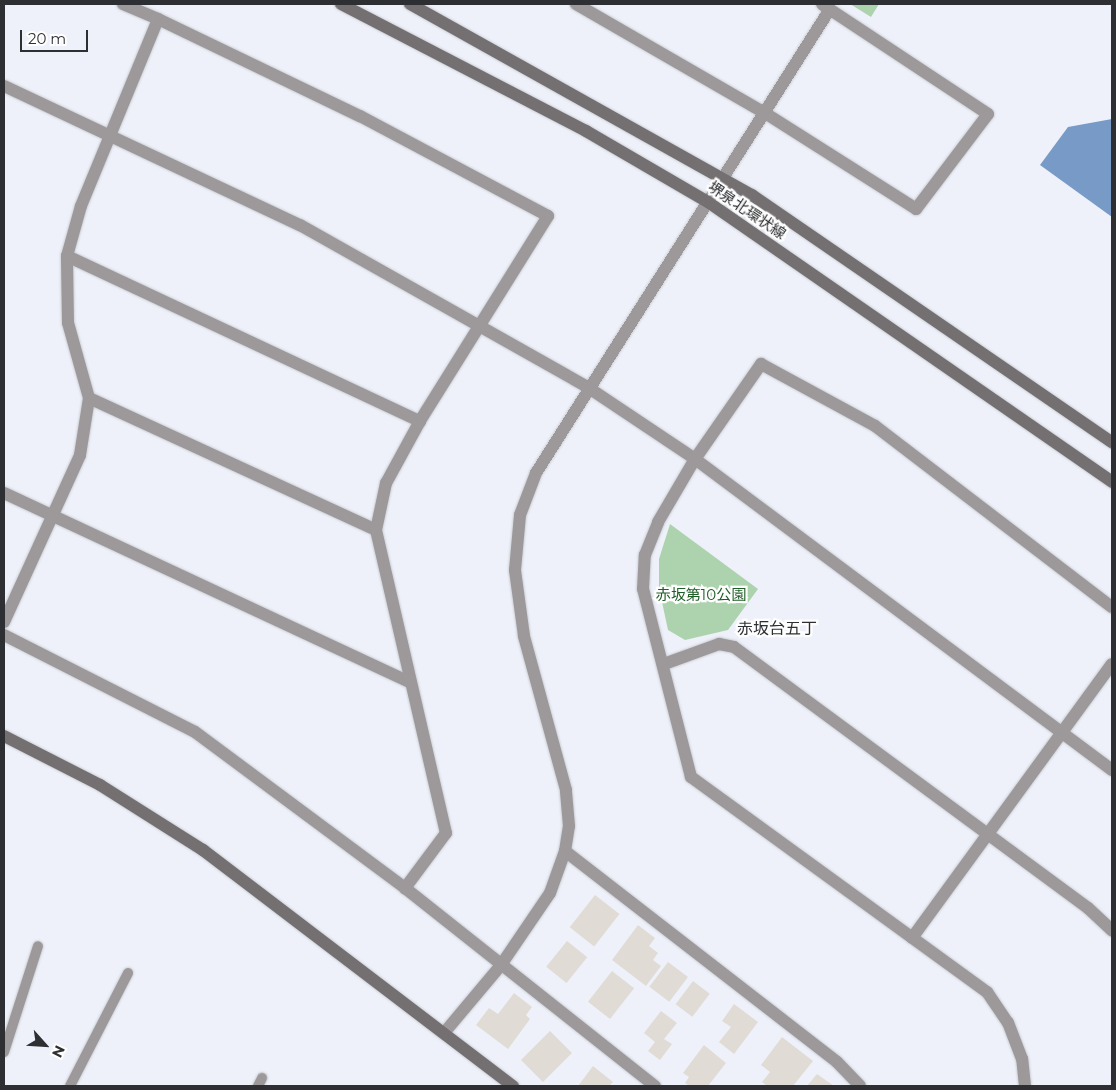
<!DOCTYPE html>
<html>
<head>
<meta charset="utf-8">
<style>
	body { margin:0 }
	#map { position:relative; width:1116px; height:1090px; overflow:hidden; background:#eef1f9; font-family:Montserrat,"Noto Sans JP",sans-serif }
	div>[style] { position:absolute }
	.green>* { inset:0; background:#add3ae }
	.water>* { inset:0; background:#779ac6 }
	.building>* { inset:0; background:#e0dcd5; transform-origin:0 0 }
	.roads { filter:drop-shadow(0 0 1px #cbced5) drop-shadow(0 0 1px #cbced5) }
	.lane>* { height:10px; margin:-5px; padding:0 5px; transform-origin:5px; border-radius:5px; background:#9d999b }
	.street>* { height:12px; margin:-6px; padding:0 6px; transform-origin:6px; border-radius:6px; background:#9d999b }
	.secondary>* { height:12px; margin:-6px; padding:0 6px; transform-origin:6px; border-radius:6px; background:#746f71 }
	span { translate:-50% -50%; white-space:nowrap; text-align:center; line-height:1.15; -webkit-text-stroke:4.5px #fefefe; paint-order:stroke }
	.street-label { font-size:15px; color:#2e2f32 }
	.park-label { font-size:15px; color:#205e27 }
	.neighbourhood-label { font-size:16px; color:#2e2f32 }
	.frame { position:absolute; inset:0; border:5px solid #2e2f32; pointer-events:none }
	.north { position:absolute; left:20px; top:1020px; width:50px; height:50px; -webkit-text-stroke:4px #fefefe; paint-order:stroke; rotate:116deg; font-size:14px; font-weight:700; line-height:20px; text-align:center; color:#2e2f32 }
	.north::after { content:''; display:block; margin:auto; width:18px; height:22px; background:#2e2f32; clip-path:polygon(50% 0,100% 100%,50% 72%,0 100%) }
	.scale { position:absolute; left:20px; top:30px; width:68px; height:22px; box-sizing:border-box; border:2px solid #2e2f32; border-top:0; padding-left:6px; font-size:15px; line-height:18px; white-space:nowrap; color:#2e2f32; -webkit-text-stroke:4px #fefefe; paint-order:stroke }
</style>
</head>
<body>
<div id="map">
	<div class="green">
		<i style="clip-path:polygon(850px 4px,879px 4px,871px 17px)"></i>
		<i style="clip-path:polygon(670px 524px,758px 589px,728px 630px,685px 640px,668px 630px,659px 588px,659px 559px)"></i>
	</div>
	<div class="water">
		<i style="clip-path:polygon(1112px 119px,1112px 217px,1040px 165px,1068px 127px)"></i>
	</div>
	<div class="building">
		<i style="left:595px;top:895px;width:31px;height:41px;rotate:38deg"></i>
		<i style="clip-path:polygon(638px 925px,655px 938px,649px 946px,658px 953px,653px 960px,661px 966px,646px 986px,612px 960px)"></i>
		<i style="left:567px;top:941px;width:26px;height:33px;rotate:39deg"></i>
		<i style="left:668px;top:962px;width:25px;height:31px;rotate:37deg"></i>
		<i style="left:612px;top:971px;width:28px;height:39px;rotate:38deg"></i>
		<i style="left:693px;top:981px;width:21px;height:29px;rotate:37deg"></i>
		<i style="clip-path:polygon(514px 993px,532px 1007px,526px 1015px,530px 1019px,508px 1049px,476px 1025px,489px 1008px,498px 1014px)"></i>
		<i style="clip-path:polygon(734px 1004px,758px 1022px,734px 1054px,719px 1042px,731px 1027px,722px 1021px)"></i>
		<i style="clip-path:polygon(661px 1011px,677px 1023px,664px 1039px,672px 1044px,660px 1060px,648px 1051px,655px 1042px,644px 1033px)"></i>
		<i style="left:550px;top:1031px;width:31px;height:41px;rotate:45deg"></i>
		<i style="clip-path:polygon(782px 1037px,813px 1061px,793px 1086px,767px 1086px,762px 1082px,770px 1072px,761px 1065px)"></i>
		<i style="clip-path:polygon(704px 1045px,726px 1063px,708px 1086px,689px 1086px,685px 1083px,689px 1077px,683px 1073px)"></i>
		<i style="clip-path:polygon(593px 1066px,613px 1082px,609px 1086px,578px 1086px)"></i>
		<i style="clip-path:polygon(817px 1074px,834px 1086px,807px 1086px)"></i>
	</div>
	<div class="roads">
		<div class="lane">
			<i style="left:4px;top:1052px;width:111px;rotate:-72.2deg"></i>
			<i style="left:70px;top:1086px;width:127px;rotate:-62.8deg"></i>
			<i style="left:258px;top:1086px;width:9px;rotate:-63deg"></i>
		</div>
		<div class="street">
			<i style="left:123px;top:4px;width:38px;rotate:23deg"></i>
			<i style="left:576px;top:4px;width:218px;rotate:30deg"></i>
			<i style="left:765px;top:113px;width:179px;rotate:32.4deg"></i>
			<i style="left:916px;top:209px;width:119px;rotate:-52.8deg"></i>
			<i style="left:988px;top:114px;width:199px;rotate:-146.5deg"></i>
			<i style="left:4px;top:86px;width:327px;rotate:25.2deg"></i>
			<i style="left:300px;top:225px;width:332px;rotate:29.4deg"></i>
			<i style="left:589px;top:388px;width:128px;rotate:33.8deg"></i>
			<i style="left:695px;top:459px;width:520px;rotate:36.72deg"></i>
			<i style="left:67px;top:256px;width:390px;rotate:25.1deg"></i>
			<i style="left:89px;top:398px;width:316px;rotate:24.7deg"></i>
			<i style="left:4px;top:493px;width:447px;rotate:25deg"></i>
			<i style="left:4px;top:622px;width:183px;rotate:-65.5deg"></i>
			<i style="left:80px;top:455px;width:58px;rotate:-81deg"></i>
			<i style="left:89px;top:398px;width:78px;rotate:-105.6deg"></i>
			<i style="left:68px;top:323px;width:67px;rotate:-90.9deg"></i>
			<i style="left:67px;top:256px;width:52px;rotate:-74.4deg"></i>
			<i style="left:81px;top:206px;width:202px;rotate:-67.6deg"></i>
			<i style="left:158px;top:19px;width:224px;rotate:25.7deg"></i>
			<i style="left:360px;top:116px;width:213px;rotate:28deg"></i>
			<i style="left:548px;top:216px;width:242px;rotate:122deg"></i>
			<i style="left:420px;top:421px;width:71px;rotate:118.7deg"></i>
			<i style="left:386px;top:483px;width:48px;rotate:102deg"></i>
			<i style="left:376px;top:530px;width:311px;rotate:77deg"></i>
			<i style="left:446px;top:833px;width:69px;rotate:126.7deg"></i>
			<i style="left:4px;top:635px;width:214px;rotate:26.9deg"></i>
			<i style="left:195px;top:732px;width:262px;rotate:36.6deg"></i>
			<i style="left:405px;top:888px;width:319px;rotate:38.4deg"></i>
			<i style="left:664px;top:664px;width:59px;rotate:-20deg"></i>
			<i style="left:719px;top:644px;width:15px;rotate:11deg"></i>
			<i style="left:734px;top:647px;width:440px;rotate:36.4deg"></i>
			<i style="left:1088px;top:908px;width:33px;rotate:43deg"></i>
			<i style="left:565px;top:851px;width:344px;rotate:37.8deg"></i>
			<i style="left:837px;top:1062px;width:33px;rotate:46deg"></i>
			<i style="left:912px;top:938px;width:339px;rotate:-53.9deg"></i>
			<i style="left:444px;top:1033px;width:89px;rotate:-50deg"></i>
			<i style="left:501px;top:965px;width:87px;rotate:-55.8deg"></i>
			<i style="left:550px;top:893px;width:45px;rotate:-70.3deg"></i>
			<i style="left:565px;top:851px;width:25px;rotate:-81deg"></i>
			<i style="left:569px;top:826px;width:36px;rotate:-95deg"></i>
			<i style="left:566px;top:790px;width:160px;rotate:-105.3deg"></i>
			<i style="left:524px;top:636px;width:67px;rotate:-97.8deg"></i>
			<i style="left:515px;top:570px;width:55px;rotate:-84.8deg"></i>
			<i style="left:520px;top:515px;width:45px;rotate:-69.1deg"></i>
			<i style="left:536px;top:473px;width:549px;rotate:-57.64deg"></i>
			<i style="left:1025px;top:1086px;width:27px;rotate:-96deg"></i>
			<i style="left:1022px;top:1059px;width:39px;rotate:-111deg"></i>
			<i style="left:1008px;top:1023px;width:37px;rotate:-124deg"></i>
			<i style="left:987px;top:992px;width:366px;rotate:-144deg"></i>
			<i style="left:691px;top:777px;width:194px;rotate:-104.3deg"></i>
			<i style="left:643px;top:589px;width:34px;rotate:-87deg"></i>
			<i style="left:645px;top:555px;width:35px;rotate:-68deg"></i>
			<i style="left:658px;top:522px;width:73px;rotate:-59.6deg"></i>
			<i style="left:695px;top:459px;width:116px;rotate:-55.2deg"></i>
			<i style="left:761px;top:364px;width:130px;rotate:28.5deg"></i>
			<i style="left:875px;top:426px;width:298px;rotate:37.4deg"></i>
		</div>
		<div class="secondary">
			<i style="left:341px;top:4px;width:276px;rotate:27.4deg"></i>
			<i style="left:586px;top:131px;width:141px;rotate:30.2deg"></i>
			<i style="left:708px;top:202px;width:492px;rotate:34.7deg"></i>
			<i style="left:410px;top:4px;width:392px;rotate:29.2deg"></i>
			<i style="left:752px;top:195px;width:437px;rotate:34.5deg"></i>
			<i style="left:4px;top:736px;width:108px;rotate:27deg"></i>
			<i style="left:100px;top:785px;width:122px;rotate:32.3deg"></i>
			<i style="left:203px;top:850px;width:390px;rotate:37.3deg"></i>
		</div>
	</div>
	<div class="street-label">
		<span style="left:747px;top:210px;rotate:34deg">堺泉北環状線</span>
	</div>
	<div class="park-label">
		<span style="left:701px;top:595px">赤坂第10公園</span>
	</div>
	<div class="neighbourhood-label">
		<span style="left:777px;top:629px">赤坂台五丁</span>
	</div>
	<div class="frame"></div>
	<div class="north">N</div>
	<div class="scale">20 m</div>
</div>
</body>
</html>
